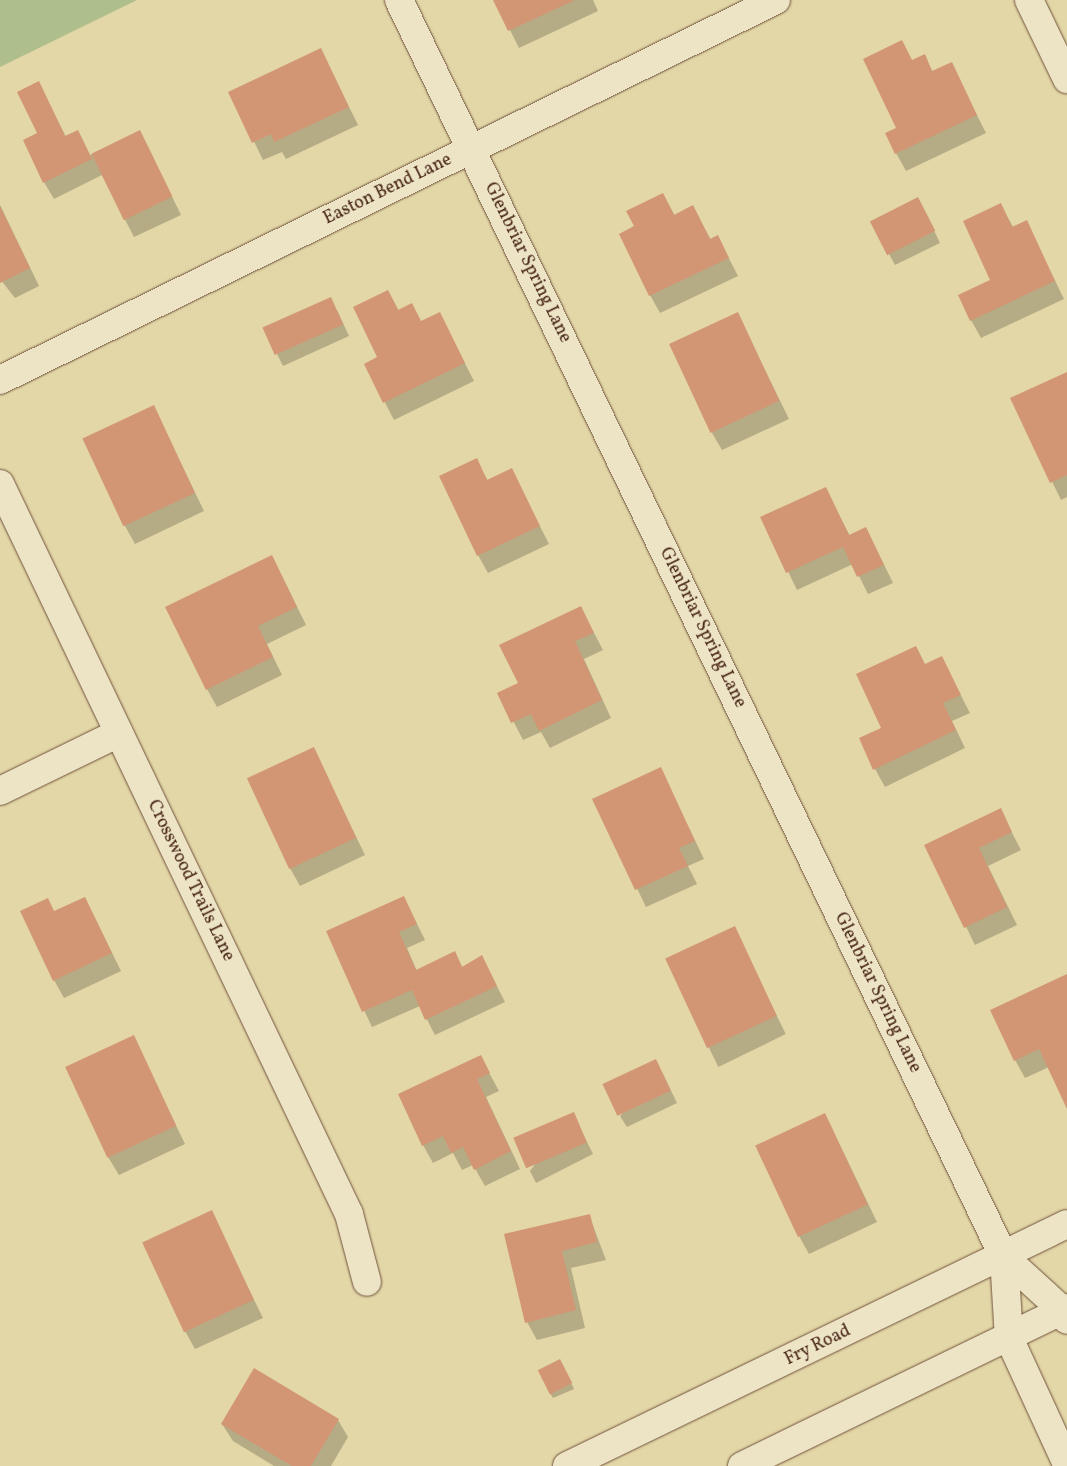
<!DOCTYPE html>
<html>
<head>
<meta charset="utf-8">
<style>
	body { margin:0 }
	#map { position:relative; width:1067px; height:1466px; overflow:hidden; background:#e3d6a7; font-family:Vollkorn,serif }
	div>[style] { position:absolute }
	.green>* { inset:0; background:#afbf8b }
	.shadow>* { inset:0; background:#0003; transform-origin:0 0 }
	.building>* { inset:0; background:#d29675; transform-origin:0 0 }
	.roads { filter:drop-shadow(0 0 1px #70523b) drop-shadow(0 0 1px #70523b) }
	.minor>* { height:28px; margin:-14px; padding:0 14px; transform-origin:14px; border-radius:14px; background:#ede4c6 }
	.secondary>* { height:28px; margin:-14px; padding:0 14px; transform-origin:14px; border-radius:14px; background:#ede4c6 }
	span { translate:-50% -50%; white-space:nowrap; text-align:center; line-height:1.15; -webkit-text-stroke:5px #ede4c6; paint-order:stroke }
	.street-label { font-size:18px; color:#492617 }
</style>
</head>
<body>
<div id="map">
	<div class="green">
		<i style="clip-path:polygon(0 0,137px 0,0 67px)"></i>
	</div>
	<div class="shadow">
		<i style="clip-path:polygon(495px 0,593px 0,598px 11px,519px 48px)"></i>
		<i style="clip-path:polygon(321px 50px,358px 125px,286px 159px,282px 152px,263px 160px,230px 92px)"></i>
		<i style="clip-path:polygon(924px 56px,933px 72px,951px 64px,986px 133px,906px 171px,896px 153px,898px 129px,912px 61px)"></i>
		<i style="clip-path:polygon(39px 83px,66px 137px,78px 131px,90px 155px,140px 131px,181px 215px,134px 237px,102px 175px,54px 199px,44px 182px)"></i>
		<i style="clip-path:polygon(663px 194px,675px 216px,693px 207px,711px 240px,718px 237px,738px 276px,660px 313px,650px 295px,635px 227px)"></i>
		<i style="clip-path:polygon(0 205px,39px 286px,15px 298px,0 279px)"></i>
		<i style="clip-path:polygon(1001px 205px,1013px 227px,1026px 221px,1064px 299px,981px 338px,971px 320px,992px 280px)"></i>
		<i style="clip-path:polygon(924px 210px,940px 243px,895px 265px,872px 222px)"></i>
		<i style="clip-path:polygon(388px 291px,399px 311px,421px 322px,439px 313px,474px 381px,394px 420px,365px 364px,379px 358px)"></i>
		<i style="clip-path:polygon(337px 310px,349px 336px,283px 366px,277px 354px)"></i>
		<i style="clip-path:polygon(737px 313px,789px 419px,722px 450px,712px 433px)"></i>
		<i style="clip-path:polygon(1067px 373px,1067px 497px,1061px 500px,1012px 399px)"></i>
		<i style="clip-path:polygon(153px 406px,204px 511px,135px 544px,125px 526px)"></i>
		<i style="clip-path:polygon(476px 460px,488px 481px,511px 469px,549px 544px,488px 573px,478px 555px)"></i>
		<i style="clip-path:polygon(825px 488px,850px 536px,866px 528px,893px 583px,868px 594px,853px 564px,797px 590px,762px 518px)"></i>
		<i style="clip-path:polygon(281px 574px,306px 625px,267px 644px,282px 675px,217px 707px,207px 689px)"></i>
		<i style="clip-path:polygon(581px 608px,603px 650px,584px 659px,611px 718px,550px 748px,541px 732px,523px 740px,499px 693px,519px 684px)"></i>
		<i style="clip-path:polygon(941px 657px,970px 713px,952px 721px,965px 748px,885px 787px,875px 769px,883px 729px,925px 665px)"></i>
		<i style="clip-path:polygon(313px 749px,365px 855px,300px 886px,290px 868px)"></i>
		<i style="clip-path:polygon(660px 768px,704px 859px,688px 866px,697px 884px,646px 907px,594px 799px)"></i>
		<i style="clip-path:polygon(1000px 810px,1021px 850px,988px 866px,1017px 925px,975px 945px,926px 845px)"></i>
		<i style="clip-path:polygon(85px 898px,121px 971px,64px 998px,54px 980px,54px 913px)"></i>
		<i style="clip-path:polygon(404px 898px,425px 940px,407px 948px,417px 971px,454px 953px,463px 968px,482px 957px,505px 1002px,435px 1035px,420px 1006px,372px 1027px,327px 932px)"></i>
		<i style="left:734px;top:928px;width:118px;height:75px;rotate:64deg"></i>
		<i style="clip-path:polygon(1067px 975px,1067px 1102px,1049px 1067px,1025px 1078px,1015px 1060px)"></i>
		<i style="clip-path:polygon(133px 1037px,185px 1144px,119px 1175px,108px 1157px)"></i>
		<i style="clip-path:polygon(480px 1056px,499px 1091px,486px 1097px,520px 1169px,485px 1186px,473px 1165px,462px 1170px,453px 1153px,433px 1163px,423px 1145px)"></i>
		<i style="clip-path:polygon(662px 1072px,677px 1103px,627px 1127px,620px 1116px)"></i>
		<i style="clip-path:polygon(573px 1114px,593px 1154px,536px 1183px,530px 1171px)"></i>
		<i style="clip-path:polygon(825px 1114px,877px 1222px,809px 1254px,799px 1236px)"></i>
		<i style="clip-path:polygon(211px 1212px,263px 1318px,195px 1349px,185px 1331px)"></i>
		<i style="clip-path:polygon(589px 1215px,606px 1260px,571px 1268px,585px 1328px,537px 1340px,527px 1322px,506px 1235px)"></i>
		<i style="clip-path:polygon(563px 1366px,574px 1389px,553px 1398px,550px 1393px)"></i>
		<i style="clip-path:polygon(338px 1420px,348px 1437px,331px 1466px,274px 1466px,233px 1441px,222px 1424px)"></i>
	</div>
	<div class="building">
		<i style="clip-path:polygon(493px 0,575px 0,508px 31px)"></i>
		<i style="clip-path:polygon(902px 40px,912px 60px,925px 54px,932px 71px,952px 62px,977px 115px,895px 154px,885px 133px,896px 128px,863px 59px)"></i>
		<i style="clip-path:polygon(321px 48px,349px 107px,274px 142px,271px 134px,252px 143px,228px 92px)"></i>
		<i style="clip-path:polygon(39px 81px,65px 136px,78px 130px,92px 159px,43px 183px,23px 140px,37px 133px,17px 92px)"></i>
		<i style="left:140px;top:130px;width:74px;height:54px;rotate:64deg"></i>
		<i style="clip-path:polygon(663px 193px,674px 215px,693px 205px,710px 239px,718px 235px,729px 258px,649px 296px,619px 234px,634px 226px,626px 211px)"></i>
		<i style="left:918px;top:197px;width:38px;height:54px;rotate:63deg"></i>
		<i style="clip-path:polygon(1001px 203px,1012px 227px,1027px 220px,1055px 281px,970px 321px,958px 295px,990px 280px,963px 221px)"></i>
		<i style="clip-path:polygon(0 206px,30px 268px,0 283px)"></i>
		<i style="clip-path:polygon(388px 290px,398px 310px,412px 303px,421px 321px,440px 312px,465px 363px,383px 403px,364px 364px,377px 357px,353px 307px)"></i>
		<i style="left:331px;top:297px;width:30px;height:75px;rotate:66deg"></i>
		<i style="left:738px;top:312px;width:98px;height:76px;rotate:65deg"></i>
		<i style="clip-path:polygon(1067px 372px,1067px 475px,1050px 483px,1010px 398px)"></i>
		<i style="left:154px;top:405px;width:97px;height:79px;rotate:65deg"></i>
		<i style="clip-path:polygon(477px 458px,487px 480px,512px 468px,540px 526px,477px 556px,439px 476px)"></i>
		<i style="clip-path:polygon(826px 487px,849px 535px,866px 527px,884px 565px,857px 577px,843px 547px,786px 573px,760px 517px)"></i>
		<i style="clip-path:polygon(272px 555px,297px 607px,258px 626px,273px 657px,206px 690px,165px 607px)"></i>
		<i style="clip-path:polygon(581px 606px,594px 633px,575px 641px,602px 700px,539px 731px,531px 714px,511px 723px,497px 693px,518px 683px,499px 645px)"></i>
		<i style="clip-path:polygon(916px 646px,925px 664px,942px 656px,961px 695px,943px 703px,956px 730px,873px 770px,859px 738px,881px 728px,856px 674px)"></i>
		<i style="left:314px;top:747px;width:100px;height:74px;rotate:65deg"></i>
		<i style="clip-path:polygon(661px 767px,695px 841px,679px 848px,688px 866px,635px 890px,592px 799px)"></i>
		<i style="clip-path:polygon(1001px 808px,1012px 832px,979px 848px,1007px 907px,964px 928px,924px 845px)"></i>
		<i style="clip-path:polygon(404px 896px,417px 924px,399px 932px,416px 970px,455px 951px,462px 967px,482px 955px,497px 986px,425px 1020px,412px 990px,362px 1012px,326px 931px)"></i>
		<i style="clip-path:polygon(85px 897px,112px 953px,53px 981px,20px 911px,48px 898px,54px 911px)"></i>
		<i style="left:735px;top:926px;width:99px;height:77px;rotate:65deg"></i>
		<i style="clip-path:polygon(1067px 974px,1067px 1109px,1039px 1049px,1014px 1061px,990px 1010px)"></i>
		<i style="left:134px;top:1035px;width:100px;height:76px;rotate:65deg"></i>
		<i style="clip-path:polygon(481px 1055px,490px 1073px,477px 1079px,511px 1151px,474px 1170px,463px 1147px,451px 1153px,443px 1136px,422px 1146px,398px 1094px)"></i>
		<i style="left:656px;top:1059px;width:35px;height:59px;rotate:65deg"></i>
		<i style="left:574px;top:1112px;width:33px;height:66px;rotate:67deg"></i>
		<i style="left:825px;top:1113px;width:101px;height:77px;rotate:65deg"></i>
		<i style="left:212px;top:1210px;width:99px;height:77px;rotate:65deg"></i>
		<i style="clip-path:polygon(590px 1214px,597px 1242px,562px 1251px,576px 1310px,525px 1323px,504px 1234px)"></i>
		<i style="left:560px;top:1359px;width:27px;height:25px;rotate:63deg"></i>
		<i style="clip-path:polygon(254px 1368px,339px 1419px,311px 1466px,292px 1466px,221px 1424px)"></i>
	</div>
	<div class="roads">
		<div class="minor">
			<i style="left:399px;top:0;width:1395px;rotate:64.3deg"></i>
			<i style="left:1004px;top:1257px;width:81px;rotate:86.5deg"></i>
			<i style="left:1009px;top:1338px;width:139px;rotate:65.3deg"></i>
			<i style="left:1029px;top:0;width:88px;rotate:64.3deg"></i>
			<i style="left:0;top:380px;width:864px;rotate:-26.09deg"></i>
			<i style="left:0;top:484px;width:809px;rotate:64.45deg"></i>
			<i style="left:349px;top:1214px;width:70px;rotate:75.2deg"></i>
			<i style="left:0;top:791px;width:132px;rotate:-26deg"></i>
			<i style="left:1004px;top:1257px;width:79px;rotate:42.4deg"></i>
			<i style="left:1062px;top:1310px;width:11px;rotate:63deg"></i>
		</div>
		<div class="secondary">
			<i style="left:567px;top:1466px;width:555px;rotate:-25.83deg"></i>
			<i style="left:742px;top:1466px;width:361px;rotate:-25.9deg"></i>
		</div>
	</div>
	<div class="street-label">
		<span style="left:388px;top:190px;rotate:-26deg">Easton Bend Lane</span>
		<span style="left:527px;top:263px;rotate:64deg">Glenbriar Spring Lane</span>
		<span style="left:702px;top:628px;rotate:64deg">Glenbriar Spring Lane</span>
		<span style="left:190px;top:881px;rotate:64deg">Crosswood Trails Lane</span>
		<span style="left:877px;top:993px;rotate:64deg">Glenbriar Spring Lane</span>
		<span style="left:818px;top:1346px;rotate:-26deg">Fry Road</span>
	</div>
</div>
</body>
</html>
